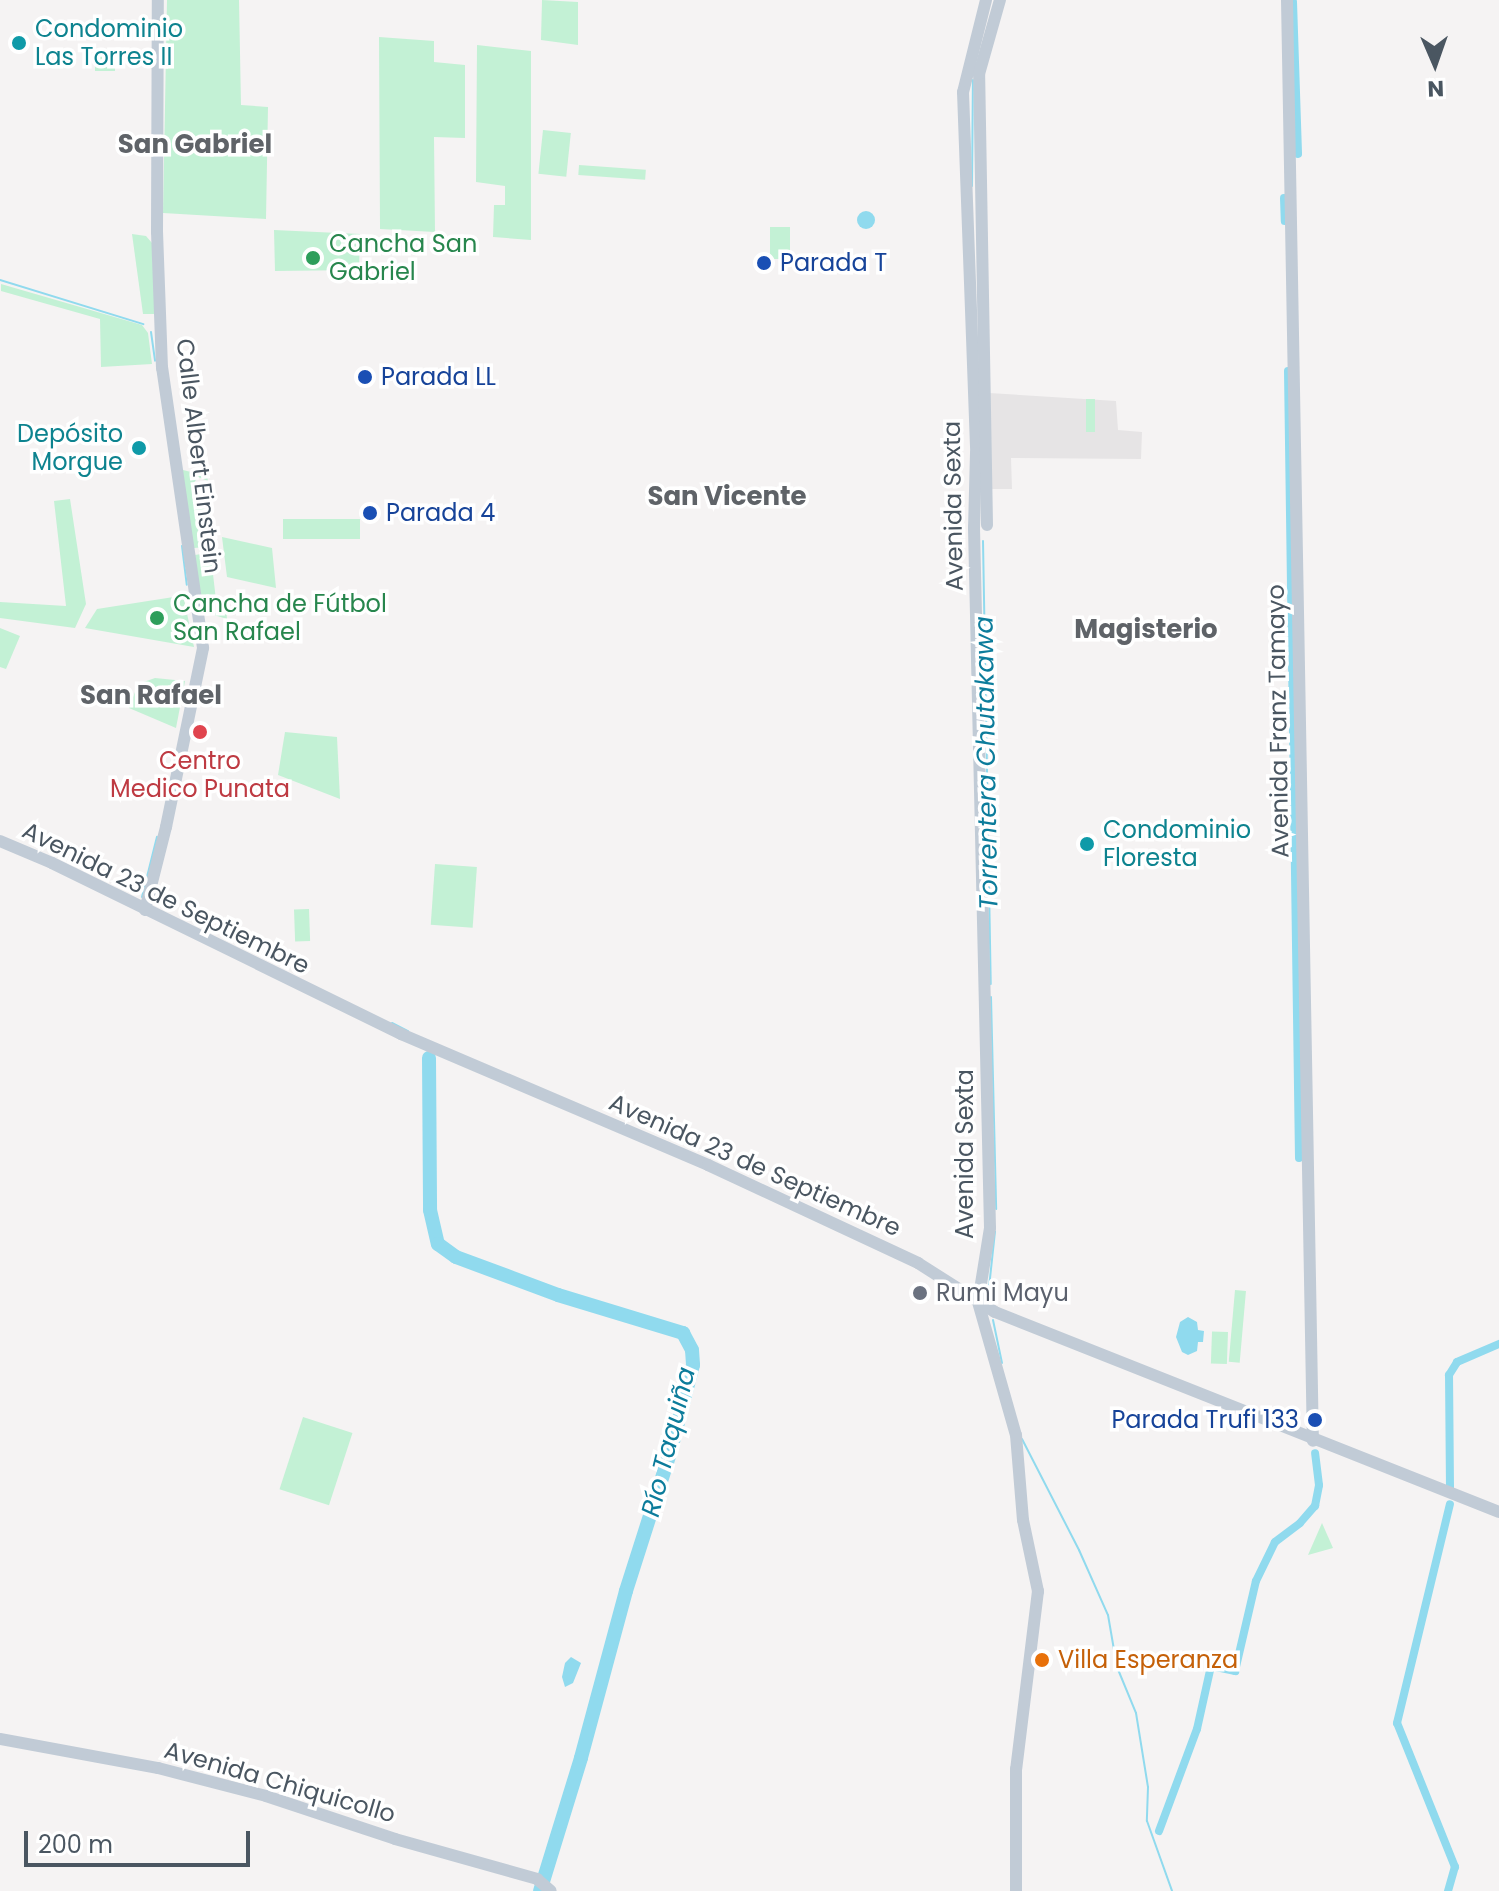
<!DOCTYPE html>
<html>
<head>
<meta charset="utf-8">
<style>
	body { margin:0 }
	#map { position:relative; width:1499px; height:1891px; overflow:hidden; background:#f5f3f3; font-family:Poppins,sans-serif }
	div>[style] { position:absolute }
	.education>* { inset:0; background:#e6e4e5 }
	.green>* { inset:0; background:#c3f1d5; transform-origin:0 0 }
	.water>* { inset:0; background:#90daee }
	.round { border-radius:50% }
	.stream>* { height:2px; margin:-1px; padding:0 1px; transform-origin:1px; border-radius:1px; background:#90daee }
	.canal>* { height:8px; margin:-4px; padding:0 4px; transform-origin:4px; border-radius:4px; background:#90daee }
	.river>* { height:14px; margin:-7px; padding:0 7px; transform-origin:7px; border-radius:7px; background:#90daee }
	.secondary>* { height:12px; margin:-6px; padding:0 6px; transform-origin:6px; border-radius:6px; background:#c1cbd6 }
	.dots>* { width:22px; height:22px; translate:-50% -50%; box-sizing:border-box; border:4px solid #fff; border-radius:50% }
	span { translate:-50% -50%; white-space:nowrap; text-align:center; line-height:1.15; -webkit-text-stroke:7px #fff; paint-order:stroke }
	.culture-label { font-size:24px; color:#0d838f }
	.left { translate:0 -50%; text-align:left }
	.right { translate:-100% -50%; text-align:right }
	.leisure-label { font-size:24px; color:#27864d }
	.transit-label { font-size:24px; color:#164399 }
	.street-label { font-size:24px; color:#4a5661 }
	.health-label { font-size:24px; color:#be3a42 }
	.worship-label { font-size:24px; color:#5b616d }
	.food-label { font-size:24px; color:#c56008 }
	.neighbourhood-label { font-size:26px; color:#5f6368; font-weight:700 }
	.water-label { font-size:26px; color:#0c7c9b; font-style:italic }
	.north { position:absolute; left:1395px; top:24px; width:80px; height:80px; -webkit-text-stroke:6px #fff; paint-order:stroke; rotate:178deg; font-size:22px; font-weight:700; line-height:32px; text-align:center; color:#4a5661 }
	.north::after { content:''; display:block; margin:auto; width:28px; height:36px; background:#4a5661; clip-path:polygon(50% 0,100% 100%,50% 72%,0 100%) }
	.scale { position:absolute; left:24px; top:1831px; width:226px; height:36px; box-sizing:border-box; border:4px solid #4a5661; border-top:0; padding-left:10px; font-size:24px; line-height:28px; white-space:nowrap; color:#4a5661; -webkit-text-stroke:6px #fff; paint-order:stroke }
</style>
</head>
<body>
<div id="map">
	<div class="education">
		<i style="clip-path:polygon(989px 393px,1116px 401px,1118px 430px,1142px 432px,1141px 459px,1011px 458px,1012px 489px,991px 489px)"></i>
	</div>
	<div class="green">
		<i style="clip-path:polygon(167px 0,239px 0,241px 105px,268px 107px,266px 219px,163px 213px)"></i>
		<i style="clip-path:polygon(542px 0,578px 2px,578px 45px,541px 40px)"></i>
		<i style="clip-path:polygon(379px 37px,434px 41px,434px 62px,465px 65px,465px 138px,434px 137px,435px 232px,380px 229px)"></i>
		<i style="clip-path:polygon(477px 45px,531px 51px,531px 240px,493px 237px,494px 205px,505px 205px,505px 186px,476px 182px)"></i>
		<i style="left:95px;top:49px;width:20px;height:22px"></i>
		<i style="left:543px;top:130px;width:28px;height:44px;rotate:6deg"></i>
		<i style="left:579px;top:165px;width:67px;height:10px;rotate:4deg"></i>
		<i style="left:770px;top:227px;width:20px;height:32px"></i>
		<i style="clip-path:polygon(274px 230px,360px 234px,359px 270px,275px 271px)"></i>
		<i style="clip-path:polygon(132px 234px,146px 236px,152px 243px,155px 314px,143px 314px)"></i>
		<i style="clip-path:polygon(1px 284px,142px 325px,148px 333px,152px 364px,101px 367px,100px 319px,1px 291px)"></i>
		<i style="left:1086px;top:399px;width:9px;height:33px"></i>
		<i style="clip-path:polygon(179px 469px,207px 476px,208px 481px,198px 477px,193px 484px,201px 491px,209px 542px,206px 547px,194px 548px)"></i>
		<i style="clip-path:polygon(70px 499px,86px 604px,75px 628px,0 618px,0 602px,66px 606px,54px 501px)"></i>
		<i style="left:360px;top:519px;width:20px;height:77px;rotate:90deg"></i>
		<i style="clip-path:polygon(222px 537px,272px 548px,276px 588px,227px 577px)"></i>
		<i style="clip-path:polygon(207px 553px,211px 557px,216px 600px,211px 610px,218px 615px,226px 608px,227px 619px,201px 611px,195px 555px)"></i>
		<i style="clip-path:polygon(180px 596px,184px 599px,194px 647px,85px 628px,97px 609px)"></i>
		<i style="clip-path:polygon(0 628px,20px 636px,6px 669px,0 667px)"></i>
		<i style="clip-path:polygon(155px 678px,185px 681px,176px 728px,129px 708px,138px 684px)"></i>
		<i style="clip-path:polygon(285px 732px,337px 737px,340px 799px,278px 775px)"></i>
		<i style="left:435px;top:864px;width:42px;height:61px;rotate:4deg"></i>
		<i style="left:309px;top:909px;width:32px;height:15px;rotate:88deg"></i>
		<i style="left:1235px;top:1290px;width:11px;height:72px;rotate:5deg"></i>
		<i style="left:1228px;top:1332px;width:32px;height:16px;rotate:92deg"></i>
		<i style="left:303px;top:1417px;width:52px;height:76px;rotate:18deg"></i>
		<i style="clip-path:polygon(1322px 1523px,1333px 1548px,1308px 1555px)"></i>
	</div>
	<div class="water">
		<i class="round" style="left:857px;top:211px;width:18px;height:18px"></i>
		<i style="clip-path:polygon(1188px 1317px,1197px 1322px,1198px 1330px,1204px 1331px,1203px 1342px,1198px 1342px,1197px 1351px,1188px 1355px,1182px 1352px,1176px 1337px,1180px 1322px)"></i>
		<i style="clip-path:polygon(571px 1657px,581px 1663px,573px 1683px,565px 1687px,562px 1677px,565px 1663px)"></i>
	</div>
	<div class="stream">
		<i style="left:972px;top:186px;width:106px;rotate:-89.5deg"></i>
		<i style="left:0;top:280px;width:150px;rotate:17.1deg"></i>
		<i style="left:151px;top:332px;width:29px;rotate:82deg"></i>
		<i style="left:983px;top:541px;width:443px;rotate:89deg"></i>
		<i style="left:182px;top:546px;width:39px;rotate:83deg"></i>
		<i style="left:142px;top:897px;width:62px;rotate:-76deg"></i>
		<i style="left:991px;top:997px;width:212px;rotate:88.6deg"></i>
		<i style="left:392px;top:1023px;width:18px;rotate:27deg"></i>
		<i style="left:988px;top:1297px;width:66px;rotate:-83.9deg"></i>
		<i style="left:993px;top:1320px;width:44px;rotate:78.2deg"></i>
		<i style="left:1022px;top:1439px;width:125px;rotate:62.8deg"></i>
		<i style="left:1079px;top:1550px;width:71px;rotate:66deg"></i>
		<i style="left:1108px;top:1615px;width:53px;rotate:80.2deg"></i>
		<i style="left:1117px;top:1667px;width:50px;rotate:67.6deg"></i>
		<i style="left:1136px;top:1713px;width:75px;rotate:80.8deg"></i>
		<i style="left:1148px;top:1787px;width:34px;rotate:92deg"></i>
		<i style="left:1147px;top:1821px;width:74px;rotate:70.3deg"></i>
	</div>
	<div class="canal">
		<i style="left:1293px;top:2px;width:152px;rotate:88.1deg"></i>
		<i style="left:1284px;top:198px;width:23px;rotate:88deg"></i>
		<i style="left:1288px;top:371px;width:787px;rotate:89.2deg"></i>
		<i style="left:1450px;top:1488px;width:113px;rotate:-90.5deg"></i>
		<i style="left:1449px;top:1375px;width:15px;rotate:-58deg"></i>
		<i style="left:1457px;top:1362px;width:46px;rotate:-23.2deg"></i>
		<i style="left:1159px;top:1831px;width:109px;rotate:-69.6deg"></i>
		<i style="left:1197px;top:1729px;width:65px;rotate:-77.5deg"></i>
		<i style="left:1211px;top:1666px;width:25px;rotate:12deg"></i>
		<i style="left:1235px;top:1671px;width:92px;rotate:-76.9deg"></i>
		<i style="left:1256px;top:1581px;width:43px;rotate:-64deg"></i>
		<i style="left:1275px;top:1542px;width:31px;rotate:-37deg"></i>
		<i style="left:1300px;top:1523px;width:23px;rotate:-49deg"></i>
		<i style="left:1315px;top:1506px;width:21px;rotate:-79deg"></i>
		<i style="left:1319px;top:1485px;width:32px;rotate:-97deg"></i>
		<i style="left:1448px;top:1891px;width:25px;rotate:-74deg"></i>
		<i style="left:1455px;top:1867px;width:155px;rotate:-111.9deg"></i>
		<i style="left:1397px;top:1723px;width:225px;rotate:-76.4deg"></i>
	</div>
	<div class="river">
		<i style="left:429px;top:1058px;width:152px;rotate:89.6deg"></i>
		<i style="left:430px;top:1210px;width:35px;rotate:77deg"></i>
		<i style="left:438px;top:1244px;width:22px;rotate:36deg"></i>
		<i style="left:456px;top:1257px;width:109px;rotate:20.4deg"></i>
		<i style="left:558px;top:1295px;width:131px;rotate:16.9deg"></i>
		<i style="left:683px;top:1333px;width:19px;rotate:62deg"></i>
		<i style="left:692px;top:1350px;width:15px;rotate:86deg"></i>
		<i style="left:693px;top:1365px;width:91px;rotate:104.6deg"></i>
		<i style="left:670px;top:1453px;width:145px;rotate:107.7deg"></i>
		<i style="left:626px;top:1591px;width:173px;rotate:105.1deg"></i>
		<i style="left:581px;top:1758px;width:139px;rotate:107.1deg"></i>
	</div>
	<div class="secondary">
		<i style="left:986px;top:0;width:95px;rotate:104deg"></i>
		<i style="left:963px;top:92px;width:361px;rotate:87.9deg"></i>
		<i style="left:976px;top:453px;width:75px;rotate:91.5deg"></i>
		<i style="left:974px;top:528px;width:700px;rotate:88.69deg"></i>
		<i style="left:990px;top:1228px;width:75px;rotate:99.2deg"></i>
		<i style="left:978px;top:1302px;width:138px;rotate:74.1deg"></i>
		<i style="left:1016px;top:1435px;width:85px;rotate:85.3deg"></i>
		<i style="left:1023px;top:1520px;width:73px;rotate:78.1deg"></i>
		<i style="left:1038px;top:1591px;width:179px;rotate:97deg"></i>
		<i style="left:1016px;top:1769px;width:122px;rotate:90deg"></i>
		<i style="left:1287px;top:0;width:1441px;rotate:88.97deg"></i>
		<i style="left:987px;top:525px;width:451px;rotate:-91deg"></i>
		<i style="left:979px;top:74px;width:77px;rotate:-74.2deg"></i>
		<i style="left:0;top:841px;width:56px;rotate:22.9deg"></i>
		<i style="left:52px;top:863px;width:389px;rotate:26.1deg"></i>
		<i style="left:401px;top:1034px;width:334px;rotate:23.1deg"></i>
		<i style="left:708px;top:1165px;width:232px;rotate:25deg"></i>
		<i style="left:918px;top:1263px;width:91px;rotate:32.5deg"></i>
		<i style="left:995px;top:1312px;width:542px;rotate:21.64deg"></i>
		<i style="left:145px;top:910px;width:86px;rotate:-75.8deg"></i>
		<i style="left:166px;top:827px;width:183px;rotate:-78.3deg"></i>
		<i style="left:203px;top:648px;width:283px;rotate:-98.3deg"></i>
		<i style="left:162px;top:368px;width:136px;rotate:-92.1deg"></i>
		<i style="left:157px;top:232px;width:232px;rotate:-89.8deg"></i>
		<i style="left:0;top:1739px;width:161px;rotate:10.4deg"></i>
		<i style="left:158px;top:1768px;width:112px;rotate:14.5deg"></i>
		<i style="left:266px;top:1796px;width:136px;rotate:18.4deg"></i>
		<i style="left:395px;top:1839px;width:148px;rotate:15.7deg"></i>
		<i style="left:537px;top:1879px;width:18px;rotate:41deg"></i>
	</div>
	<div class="dots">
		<i style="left:19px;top:43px;background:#0f9aa8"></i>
		<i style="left:313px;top:258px;background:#2e9e5b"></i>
		<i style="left:764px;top:263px;background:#1a4fb4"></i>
		<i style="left:365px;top:377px;background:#1a4fb4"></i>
		<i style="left:139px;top:448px;background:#0f9aa8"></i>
		<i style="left:370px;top:513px;background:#1a4fb4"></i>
		<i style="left:157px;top:618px;background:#2e9e5b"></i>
		<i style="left:200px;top:732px;background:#e0444e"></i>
		<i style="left:1087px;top:844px;background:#0f9aa8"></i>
		<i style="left:920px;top:1293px;background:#6b7280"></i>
		<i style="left:1315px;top:1420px;background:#1a4fb4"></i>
		<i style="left:1042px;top:1660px;background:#e8710a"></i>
	</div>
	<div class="culture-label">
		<span class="left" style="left:35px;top:43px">Condominio<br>Las Torres II</span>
		<span class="right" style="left:123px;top:448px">Depósito<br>Morgue</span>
		<span class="left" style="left:1103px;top:844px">Condominio<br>Floresta</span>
	</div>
	<div class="leisure-label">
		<span class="left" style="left:329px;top:258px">Cancha San<br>Gabriel</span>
		<span class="left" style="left:173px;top:618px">Cancha de Fútbol<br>San Rafael</span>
	</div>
	<div class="transit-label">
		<span class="left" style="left:780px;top:263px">Parada T</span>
		<span class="left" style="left:381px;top:377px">Parada LL</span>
		<span class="left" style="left:386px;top:513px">Parada 4</span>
		<span class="right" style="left:1299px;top:1420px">Parada Trufi 133</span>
	</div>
	<div class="street-label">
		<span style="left:199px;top:456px;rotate:83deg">Calle Albert Einstein</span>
		<span style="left:953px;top:506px;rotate:-91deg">Avenida Sexta</span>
		<span style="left:1278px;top:721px;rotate:-91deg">Avenida Franz Tamayo</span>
		<span style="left:166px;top:898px;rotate:26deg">Avenida 23 de Septiembre</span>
		<span style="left:965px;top:1154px;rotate:-90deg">Avenida Sexta</span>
		<span style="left:755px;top:1165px;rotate:24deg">Avenida 23 de Septiembre</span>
		<span style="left:280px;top:1782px;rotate:16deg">Avenida Chiquicollo</span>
	</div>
	<div class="health-label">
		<span style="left:200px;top:775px">Centro<br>Medico Punata</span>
	</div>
	<div class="worship-label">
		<span class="left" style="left:936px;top:1293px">Rumi Mayu</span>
	</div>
	<div class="food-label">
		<span class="left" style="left:1058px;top:1660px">Villa Esperanza</span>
	</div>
	<div class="neighbourhood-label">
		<span style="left:195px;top:145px">San Gabriel</span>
		<span style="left:727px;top:497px">San Vicente</span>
		<span style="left:1146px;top:630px">Magisterio</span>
		<span style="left:151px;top:696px">San Rafael</span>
	</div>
	<div class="water-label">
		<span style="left:987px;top:763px;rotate:-91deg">Torrentera Chutakawa</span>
		<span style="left:669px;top:1442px;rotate:-76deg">Río Taquiña</span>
	</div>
	<div class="north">N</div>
	<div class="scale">200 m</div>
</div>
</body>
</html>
